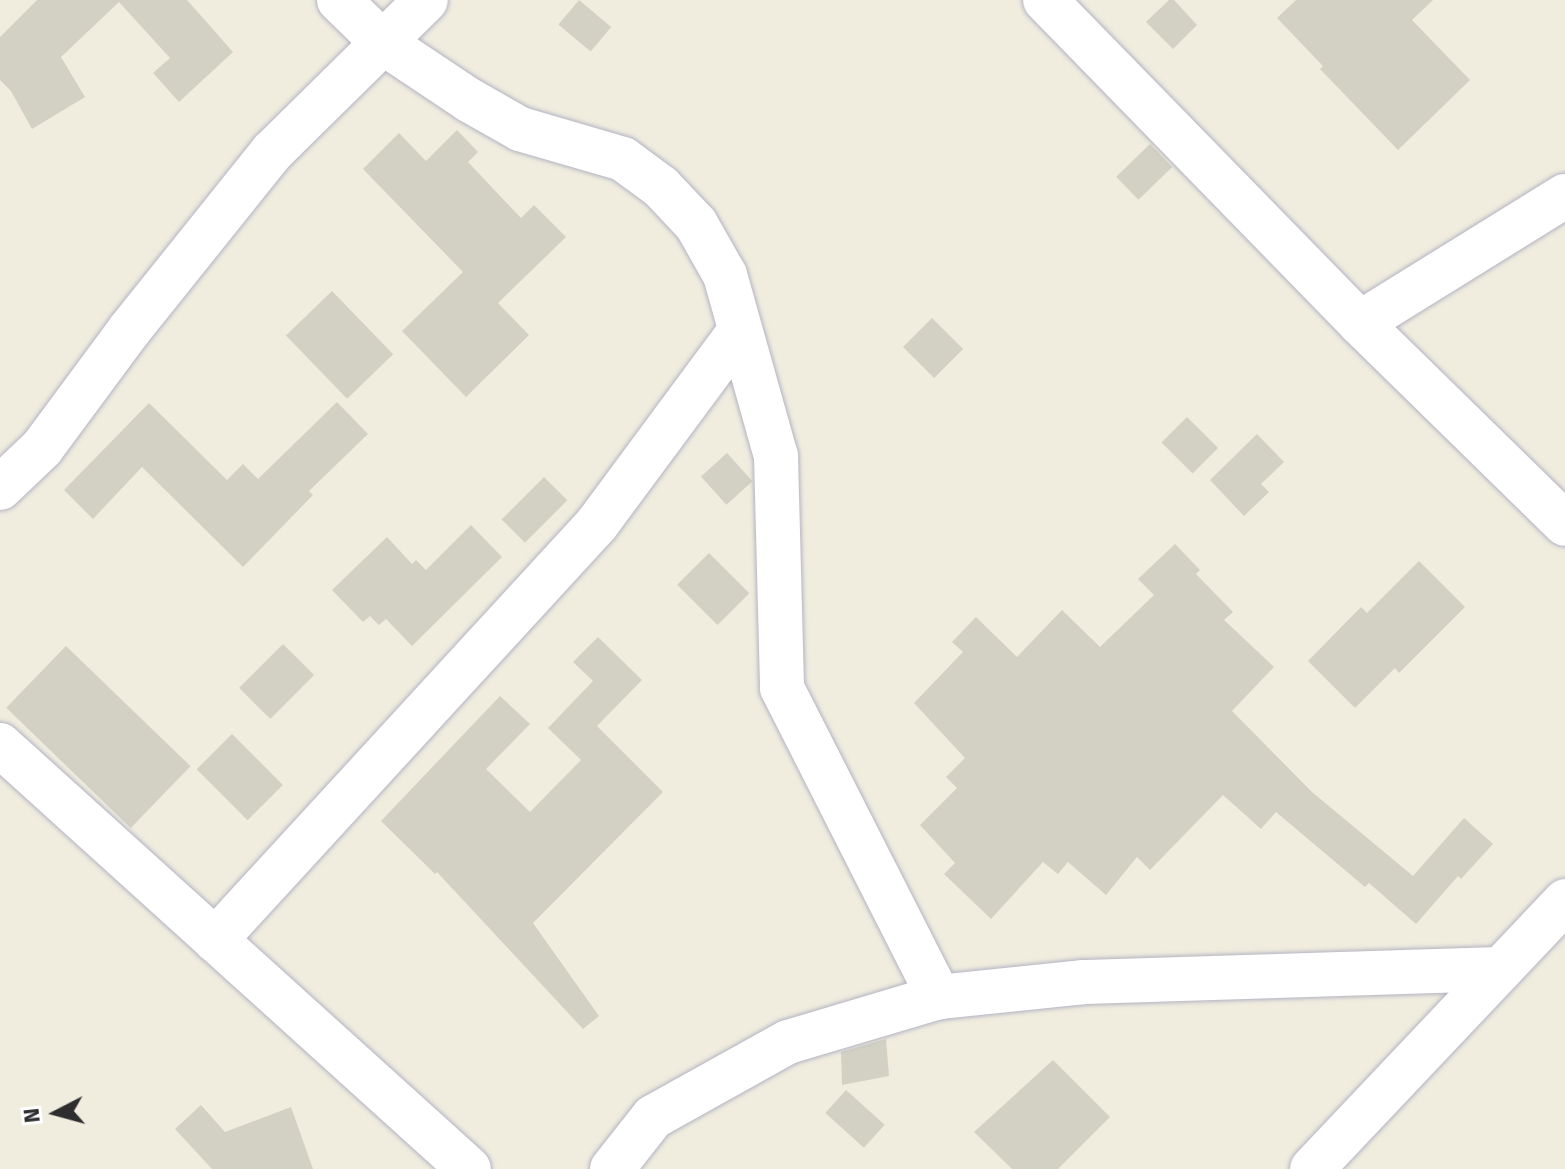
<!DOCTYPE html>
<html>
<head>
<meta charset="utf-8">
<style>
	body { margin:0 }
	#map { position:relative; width:1565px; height:1169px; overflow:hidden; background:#f0eddf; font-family:"Fira Sans",sans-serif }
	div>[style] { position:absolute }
	.building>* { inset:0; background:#d2d1c4; transform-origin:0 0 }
	.roads { filter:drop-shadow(0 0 2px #b4b3c2) drop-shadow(0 0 2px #b4b3c2) }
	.street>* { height:44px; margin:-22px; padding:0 22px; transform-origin:22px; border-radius:22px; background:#fff }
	span { translate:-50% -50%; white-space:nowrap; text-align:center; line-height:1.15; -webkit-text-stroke:6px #fff; paint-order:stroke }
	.north { position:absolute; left:16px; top:1073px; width:80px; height:80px; -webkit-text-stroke:6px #fff; paint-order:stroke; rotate:264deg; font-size:22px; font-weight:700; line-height:32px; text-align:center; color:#2e2e2e }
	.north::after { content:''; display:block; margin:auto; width:28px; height:36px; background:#2e2e2e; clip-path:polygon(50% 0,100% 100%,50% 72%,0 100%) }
</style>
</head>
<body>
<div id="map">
	<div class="building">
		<i style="clip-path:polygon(37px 0,187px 0,233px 52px,179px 102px,153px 73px,170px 58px,119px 2px,61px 57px,85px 97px,32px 129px,11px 91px,0 80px,0 37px)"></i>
		<i style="left:579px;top:0;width:42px;height:32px;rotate:40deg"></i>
		<i style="clip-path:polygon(1169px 0,1174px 0,1197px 25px,1173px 49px,1146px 22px)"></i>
		<i style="clip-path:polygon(1296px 0,1433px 0,1412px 20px,1470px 80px,1398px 150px,1320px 69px,1323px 66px,1277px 18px)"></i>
		<i style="clip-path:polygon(457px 130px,478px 152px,468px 162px,521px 218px,534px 205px,566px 237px,498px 303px,529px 335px,466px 397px,402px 331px,463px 272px,363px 169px,399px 133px,426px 161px)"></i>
		<i style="left:1150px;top:144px;width:32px;height:47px;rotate:46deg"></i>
		<i style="left:332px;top:291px;width:88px;height:64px;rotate:46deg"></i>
		<i style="left:932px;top:318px;width:44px;height:41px;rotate:45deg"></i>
		<i style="clip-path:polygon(337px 402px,368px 434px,309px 491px,313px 495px,243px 567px,142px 467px,93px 519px,64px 490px,149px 403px,227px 480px,243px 464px,258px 479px)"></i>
		<i style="left:1187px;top:417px;width:44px;height:36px;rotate:45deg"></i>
		<i style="clip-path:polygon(1257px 434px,1284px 462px,1261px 484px,1269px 492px,1244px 516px,1210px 480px)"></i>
		<i style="left:727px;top:453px;width:38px;height:35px;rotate:48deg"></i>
		<i style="left:544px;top:477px;width:33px;height:60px;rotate:45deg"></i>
		<i style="clip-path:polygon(471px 525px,502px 557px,412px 646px,386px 619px,379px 625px,370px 616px,363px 622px,332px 590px,387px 537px,412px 564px,416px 560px,426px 570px)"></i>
		<i style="clip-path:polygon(1175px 544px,1200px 570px,1196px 574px,1233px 612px,1224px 620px,1274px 667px,1232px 711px,1312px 792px,1413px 876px,1464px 818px,1493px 844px,1461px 879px,1458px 876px,1416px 924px,1369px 883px,1365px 887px,1276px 812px,1261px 829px,1223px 795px,1150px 870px,1137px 857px,1106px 895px,1068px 862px,1058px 874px,1043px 862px,991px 919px,944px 874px,955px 863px,920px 825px,957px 788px,946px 777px,965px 758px,914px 703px,963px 652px,952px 642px,976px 617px,1017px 657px,1062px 610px,1100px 647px,1154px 595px,1138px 579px)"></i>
		<i style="left:709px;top:553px;width:57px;height:45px;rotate:45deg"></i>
		<i style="clip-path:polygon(1419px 561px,1465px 607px,1399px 673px,1395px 668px,1355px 708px,1308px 661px,1361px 607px,1367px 613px)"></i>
		<i style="clip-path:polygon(598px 637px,642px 680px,597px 726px,663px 792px,533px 923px,599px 1016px,583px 1029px,437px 872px,435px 874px,381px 821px,500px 696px,530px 724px,486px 769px,530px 812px,581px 760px,548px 728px,593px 681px,573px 662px)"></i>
		<i style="left:283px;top:644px;width:44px;height:62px;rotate:45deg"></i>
		<i style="left:66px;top:646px;width:173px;height:86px;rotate:44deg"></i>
		<i style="left:232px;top:734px;width:72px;height:50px;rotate:45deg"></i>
		<i style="clip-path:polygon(886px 1039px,889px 1076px,842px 1085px,841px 1052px)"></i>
		<i style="clip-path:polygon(1053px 1060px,1110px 1117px,1058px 1169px,1012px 1169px,974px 1132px)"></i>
		<i style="left:846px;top:1090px;width:52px;height:31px;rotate:42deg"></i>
		<i style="clip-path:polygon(201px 1105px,225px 1132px,291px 1107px,313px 1169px,212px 1169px,175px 1129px)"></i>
	</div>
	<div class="roads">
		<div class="street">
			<i style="left:339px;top:0;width:60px;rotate:44.3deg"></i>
			<i style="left:382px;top:42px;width:105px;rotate:33.7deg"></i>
			<i style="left:469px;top:100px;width:59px;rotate:29.6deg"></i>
			<i style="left:520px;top:129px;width:107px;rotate:16.2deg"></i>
			<i style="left:623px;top:159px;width:47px;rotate:36.4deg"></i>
			<i style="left:661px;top:187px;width:51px;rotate:46.6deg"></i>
			<i style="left:696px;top:224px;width:59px;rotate:60.4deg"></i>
			<i style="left:725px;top:275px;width:188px;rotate:74.3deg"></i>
			<i style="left:776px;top:456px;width:232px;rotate:88.5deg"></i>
			<i style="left:782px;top:688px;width:347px;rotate:63.1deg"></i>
			<i style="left:1045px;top:0;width:451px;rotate:45.7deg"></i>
			<i style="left:1360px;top:323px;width:287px;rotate:44.4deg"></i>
			<i style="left:1360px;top:323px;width:241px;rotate:-31.8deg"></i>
			<i style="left:0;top:488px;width:58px;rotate:-43.6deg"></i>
			<i style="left:42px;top:448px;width:148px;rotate:-53.5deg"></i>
			<i style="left:130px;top:329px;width:227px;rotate:-51.3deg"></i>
			<i style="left:272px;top:152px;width:216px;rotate:-44.6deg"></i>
			<i style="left:0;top:745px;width:632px;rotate:42.12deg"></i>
			<i style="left:215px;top:940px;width:565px;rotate:-47.44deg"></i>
			<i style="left:597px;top:524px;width:240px;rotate:-53.5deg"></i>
			<i style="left:612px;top:1169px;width:66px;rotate:-51.7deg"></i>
			<i style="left:653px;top:1117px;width:154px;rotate:-29.1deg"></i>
			<i style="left:788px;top:1042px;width:158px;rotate:-16.6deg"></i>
			<i style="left:939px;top:997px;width:146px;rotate:-5.9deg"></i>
			<i style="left:1084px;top:982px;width:417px;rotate:-1.8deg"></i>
			<i style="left:1312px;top:1169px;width:369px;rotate:-46.6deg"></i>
		</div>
	</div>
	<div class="north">N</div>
</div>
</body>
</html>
